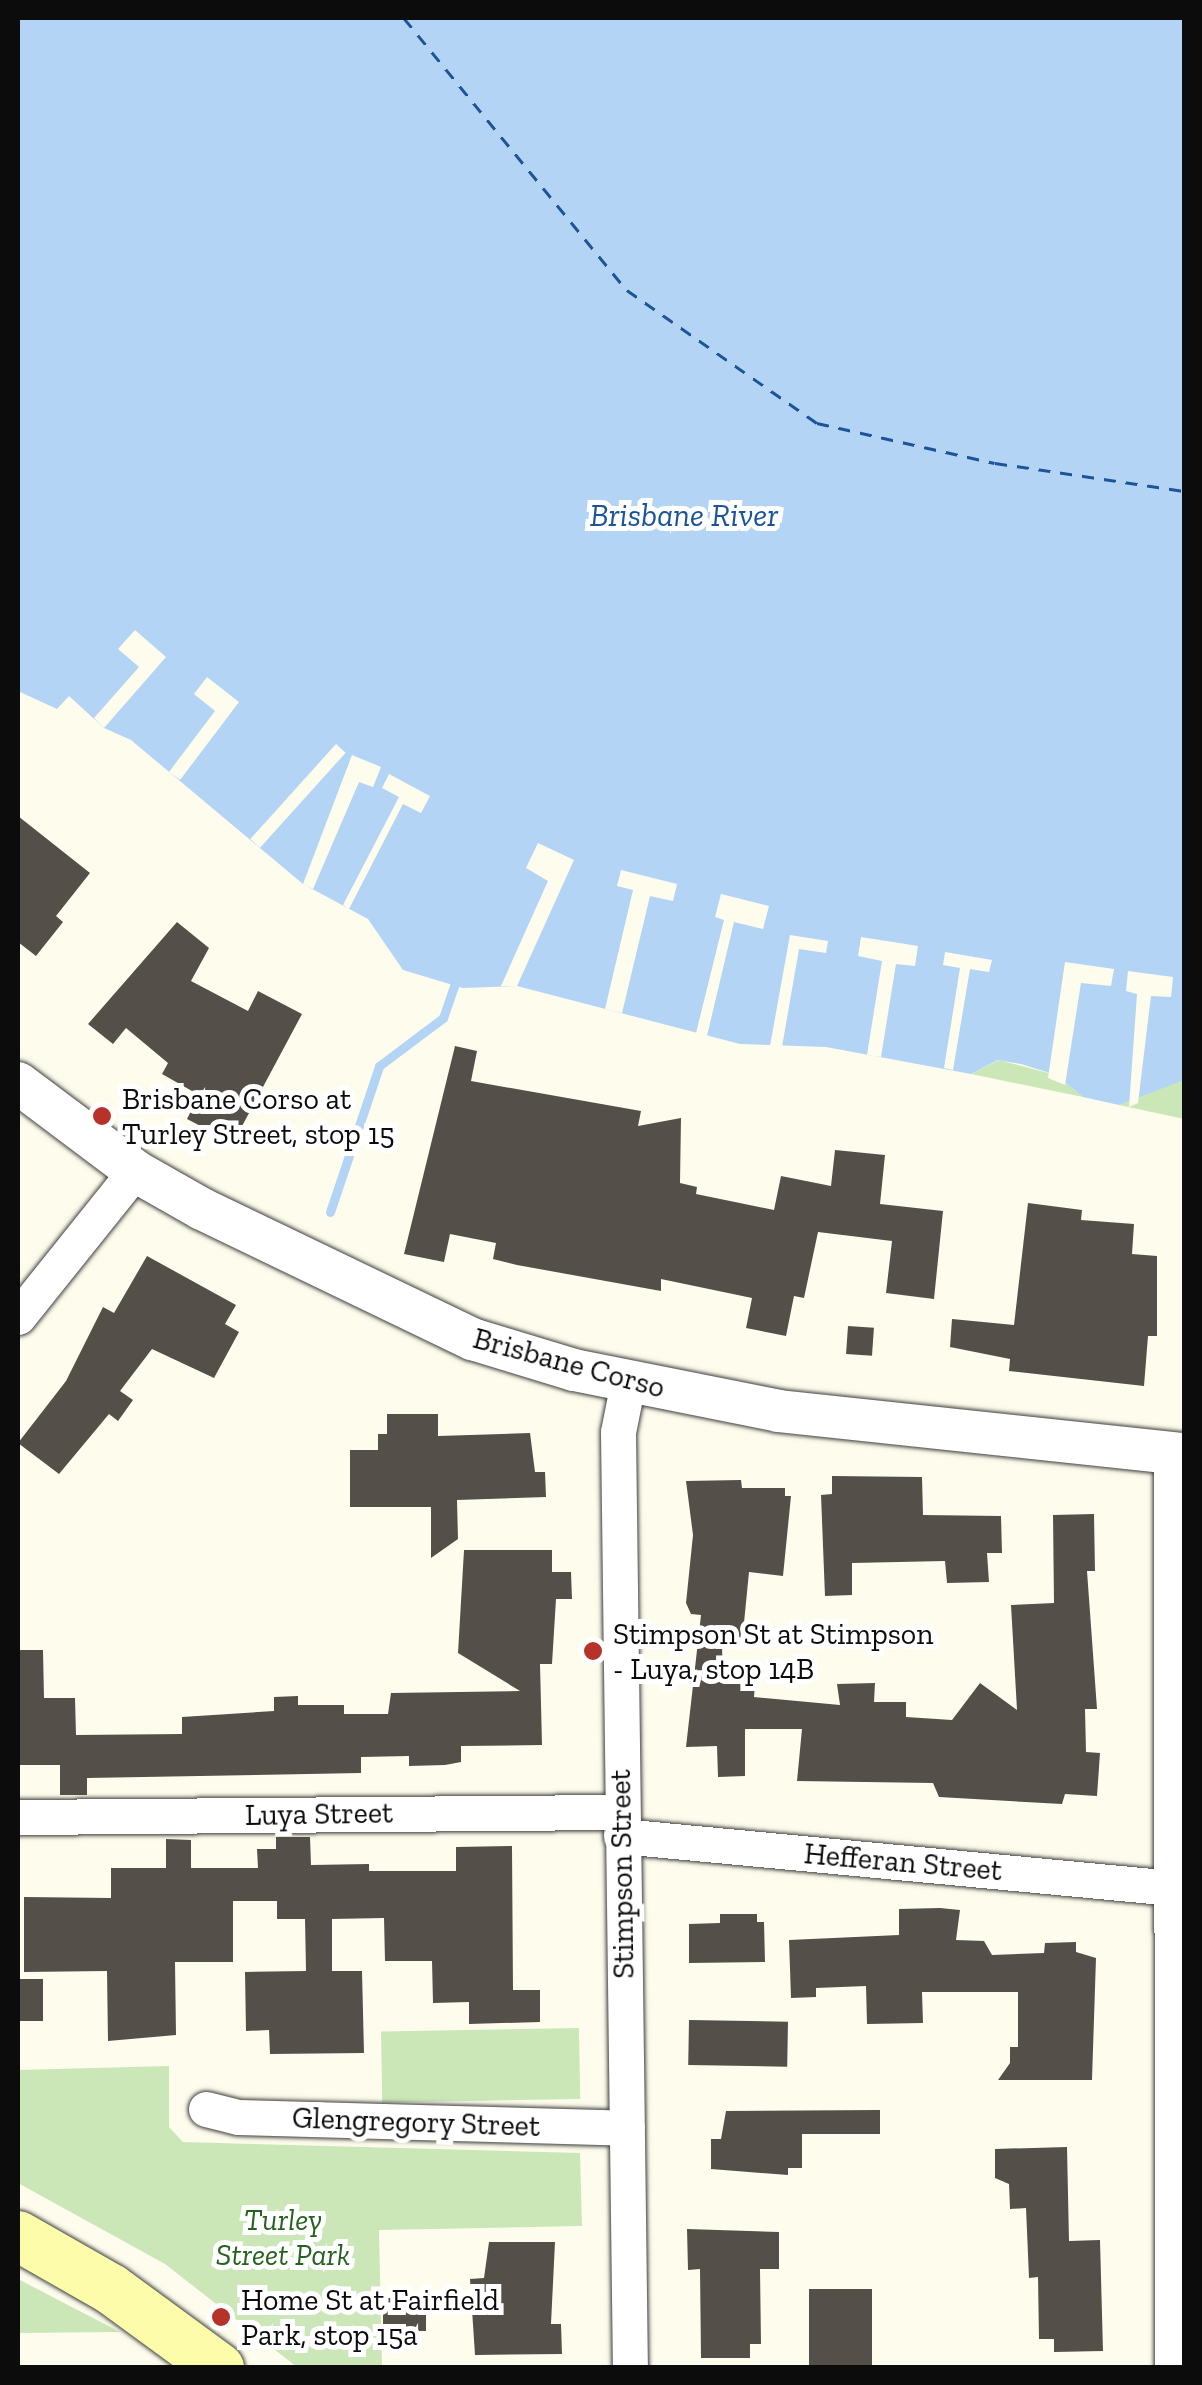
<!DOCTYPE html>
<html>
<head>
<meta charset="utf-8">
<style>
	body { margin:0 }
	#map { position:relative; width:1202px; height:2385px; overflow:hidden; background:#fefded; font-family:"Zilla Slab",serif }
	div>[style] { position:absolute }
	.green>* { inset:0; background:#cbe7b8; transform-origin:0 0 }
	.water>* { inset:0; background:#b3d4f4 }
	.pier>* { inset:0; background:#fefded; transform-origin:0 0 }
	.stream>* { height:9px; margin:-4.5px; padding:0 4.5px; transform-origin:4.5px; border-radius:4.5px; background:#b3d4f4 }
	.ferry>* { height:2.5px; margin-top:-1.25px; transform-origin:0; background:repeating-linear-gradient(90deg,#1b5499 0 12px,transparent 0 22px) }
	.building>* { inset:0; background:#554f49; transform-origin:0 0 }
	.roads { filter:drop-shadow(0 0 2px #3f3f3f) drop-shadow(0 0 2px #3f3f3f) }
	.minor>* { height:35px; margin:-17.5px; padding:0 17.5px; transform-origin:17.5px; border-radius:17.5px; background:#fff }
	.tertiary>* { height:42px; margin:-21px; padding:0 21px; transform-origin:21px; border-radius:21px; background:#fff }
	.secondary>* { height:50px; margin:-25px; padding:0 25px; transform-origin:25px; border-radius:25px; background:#fcfcaa }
	.dots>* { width:28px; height:28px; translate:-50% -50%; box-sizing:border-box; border:5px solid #fff; border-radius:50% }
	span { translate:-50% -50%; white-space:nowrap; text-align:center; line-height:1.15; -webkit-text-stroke:10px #fff; paint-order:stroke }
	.poi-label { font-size:30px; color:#0c0c0c }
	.left { translate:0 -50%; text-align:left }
	.street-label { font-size:30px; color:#0c0c0c }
	.park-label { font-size:30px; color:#26621f; font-style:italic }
	.water-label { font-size:32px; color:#1b5499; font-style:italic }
	.frame { position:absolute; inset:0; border:20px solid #0c0c0c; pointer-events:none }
</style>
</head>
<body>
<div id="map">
	<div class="green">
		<i style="clip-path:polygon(999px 1060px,1056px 1075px,1083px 1097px,971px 1074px)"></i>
		<i style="clip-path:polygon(1177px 1080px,1184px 1080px,1184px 1119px,1119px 1105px)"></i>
		<i style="left:579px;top:2028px;width:71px;height:198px;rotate:89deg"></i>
		<i style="clip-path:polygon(169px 2066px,169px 2127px,183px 2142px,580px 2153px,582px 2226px,379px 2230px,382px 2367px,297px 2367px,165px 2264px,18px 2183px,18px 2070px)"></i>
		<i style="clip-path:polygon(18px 2279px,120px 2332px,18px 2333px)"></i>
	</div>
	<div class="water">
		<i style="clip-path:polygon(18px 18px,1184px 18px,1184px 1080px,1119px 1105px,1083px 1097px,1056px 1075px,1021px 1064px,998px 1060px,971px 1074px,826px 1047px,740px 1044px,517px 986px,463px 988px,403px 970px,368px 919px,303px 884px,131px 740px,104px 728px,69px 696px,57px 709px,20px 692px)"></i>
	</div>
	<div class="pier">
		<i style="clip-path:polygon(135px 630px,166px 657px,104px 728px,94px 718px,139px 667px,118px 649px)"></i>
		<i style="clip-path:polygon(207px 677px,239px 702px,180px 780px,169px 772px,215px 711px,194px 694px)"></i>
		<i style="left:336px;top:744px;width:13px;height:128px;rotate:42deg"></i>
		<i style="clip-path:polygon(352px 755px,381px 767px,373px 787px,359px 782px,313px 889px,303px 884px)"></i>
		<i style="clip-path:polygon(389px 774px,430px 796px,421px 813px,403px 804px,349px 909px,343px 905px,399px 797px,382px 788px)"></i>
		<i style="clip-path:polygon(538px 843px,574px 860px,517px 986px,501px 986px,548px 881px,526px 868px)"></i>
		<i style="clip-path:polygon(621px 870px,677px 884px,673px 901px,650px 896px,622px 1013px,605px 1009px,633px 890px,617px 886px)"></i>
		<i style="clip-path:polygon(721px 894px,769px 906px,763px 929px,734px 922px,707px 1036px,696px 1033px,724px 920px,715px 917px)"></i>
		<i style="clip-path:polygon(790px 935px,828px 941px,826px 953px,799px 949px,782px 1047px,770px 1046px)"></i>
		<i style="clip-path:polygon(861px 937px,918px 946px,915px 966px,896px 964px,881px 1057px,867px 1055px,882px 961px,858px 956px)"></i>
		<i style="clip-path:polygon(945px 952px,992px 960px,989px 972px,970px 969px,953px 1070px,944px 1068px,960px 968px,943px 965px)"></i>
		<i style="clip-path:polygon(1065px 962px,1114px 969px,1111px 986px,1081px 983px,1065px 1085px,1048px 1078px)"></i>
		<i style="clip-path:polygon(1128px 971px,1173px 977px,1171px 997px,1151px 996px,1138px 1103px,1129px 1107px,1137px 994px,1126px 991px)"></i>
	</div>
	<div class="stream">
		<i style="left:330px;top:1212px;width:154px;rotate:-71.4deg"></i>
		<i style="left:379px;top:1066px;width:80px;rotate:-36.9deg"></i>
		<i style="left:443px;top:1018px;width:36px;rotate:-71deg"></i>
	</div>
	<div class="ferry">
		<i style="left:404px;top:18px;width:352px;rotate:50.7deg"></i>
		<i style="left:627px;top:290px;width:232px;rotate:35deg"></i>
		<i style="left:817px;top:423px;width:182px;rotate:12.7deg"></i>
		<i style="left:995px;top:463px;width:191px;rotate:8.4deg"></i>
	</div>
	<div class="building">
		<i style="clip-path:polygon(18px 816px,90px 873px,56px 916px,63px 922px,36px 956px,18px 942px)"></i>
		<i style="clip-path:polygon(177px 922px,209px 948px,191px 981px,248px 1011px,258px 991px,302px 1014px,233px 1143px,187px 1119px,199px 1095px,162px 1074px,168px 1063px,126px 1028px,113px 1044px,88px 1024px)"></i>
		<i style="clip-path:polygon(455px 1046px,477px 1051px,471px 1081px,641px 1111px,638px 1126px,681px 1118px,680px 1183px,697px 1187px,696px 1194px,774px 1210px,781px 1176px,831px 1186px,835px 1150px,885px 1155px,880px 1204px,943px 1211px,934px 1299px,886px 1293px,892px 1241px,818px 1232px,804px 1298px,794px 1296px,786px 1336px,746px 1328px,752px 1298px,661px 1279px,661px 1291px,517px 1265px,493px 1259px,496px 1243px,450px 1234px,444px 1262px,404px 1254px)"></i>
		<i style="clip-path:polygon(1028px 1203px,1082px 1210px,1081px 1220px,1134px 1224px,1132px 1254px,1157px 1256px,1157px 1336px,1148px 1336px,1144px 1386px,1009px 1371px,1010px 1359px,950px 1347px,952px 1319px,1014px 1325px)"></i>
		<i style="clip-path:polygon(147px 1256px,236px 1305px,225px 1324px,239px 1332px,214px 1378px,152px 1349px,120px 1391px,133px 1400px,118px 1421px,109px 1414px,59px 1474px,18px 1443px,66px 1381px,103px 1307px,114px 1313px)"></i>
		<i style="left:848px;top:1326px;width:26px;height:28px;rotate:4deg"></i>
		<i style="clip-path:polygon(387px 1414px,438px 1414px,438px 1436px,530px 1433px,535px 1472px,545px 1472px,546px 1497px,457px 1500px,458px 1539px,431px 1558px,431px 1507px,350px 1507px,350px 1450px,378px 1450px,378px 1434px,387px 1434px)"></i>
		<i style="clip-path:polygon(832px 1476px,922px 1477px,923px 1515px,1001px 1516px,1002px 1553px,987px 1553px,989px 1582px,947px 1583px,945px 1561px,852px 1563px,852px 1595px,825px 1596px,821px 1495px,832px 1494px)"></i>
		<i style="clip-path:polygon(741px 1480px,742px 1488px,785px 1488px,785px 1496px,791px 1496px,783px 1576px,749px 1572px,742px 1643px,722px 1644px,723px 1684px,755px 1684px,754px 1697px,840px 1705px,837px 1684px,875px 1683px,874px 1702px,906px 1702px,906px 1717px,952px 1720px,980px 1683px,1017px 1710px,1011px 1605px,1054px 1603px,1053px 1515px,1094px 1514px,1095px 1571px,1087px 1571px,1097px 1709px,1085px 1709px,1086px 1752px,1100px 1753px,1097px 1796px,1065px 1794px,1062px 1804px,939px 1797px,933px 1783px,797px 1781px,802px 1729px,745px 1729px,745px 1776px,718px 1777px,717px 1746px,686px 1747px,701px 1615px,691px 1614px,686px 1603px,693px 1535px,686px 1481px)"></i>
		<i style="clip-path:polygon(464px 1550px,552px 1550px,552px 1572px,571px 1572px,572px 1599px,556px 1599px,552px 1664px,540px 1664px,542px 1745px,461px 1746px,461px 1762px,445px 1765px,409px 1766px,409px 1756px,361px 1757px,361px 1773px,87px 1778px,87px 1795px,60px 1795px,60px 1765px,19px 1765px,18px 1650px,43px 1650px,44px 1698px,75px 1698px,76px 1735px,182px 1734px,182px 1717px,274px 1711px,274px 1697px,298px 1696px,298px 1705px,344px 1705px,344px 1714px,388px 1714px,391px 1693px,520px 1691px,458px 1653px)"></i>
		<i style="clip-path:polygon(276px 1837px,310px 1837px,311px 1865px,369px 1864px,369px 1871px,456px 1871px,456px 1847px,512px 1846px,513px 1990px,540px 1990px,540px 2022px,469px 2024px,469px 2002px,433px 2003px,432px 1961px,385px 1961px,384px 1918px,332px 1919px,332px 1971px,362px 1971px,364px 2053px,270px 2054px,269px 2030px,246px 2031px,245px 1972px,306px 1971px,305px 1919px,277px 1919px,277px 1901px,233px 1901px,233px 1962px,175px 1962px,176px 2035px,108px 2041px,107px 1971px,24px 1972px,24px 1897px,111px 1898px,111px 1868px,166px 1868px,166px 1839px,191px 1840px,191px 1868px,258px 1868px,257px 1849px,276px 1849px)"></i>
		<i style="clip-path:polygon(940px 1908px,960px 1910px,956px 1940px,984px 1941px,992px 1955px,1044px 1953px,1045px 1943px,1076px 1942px,1076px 1952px,1096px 1958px,1092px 2080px,998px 2080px,1010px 2063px,1010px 2047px,1018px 2047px,1018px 1992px,922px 1992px,923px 2023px,867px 2024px,866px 1986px,816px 1988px,816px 1997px,791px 1998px,789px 1940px,899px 1935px,899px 1909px)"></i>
		<i style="clip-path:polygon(720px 1914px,757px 1914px,757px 1922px,764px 1922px,765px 1962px,689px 1963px,689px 1924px,720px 1923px)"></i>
		<i style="left:18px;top:1979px;width:25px;height:42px"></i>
		<i style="left:689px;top:2020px;width:99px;height:45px;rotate:1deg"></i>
		<i style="clip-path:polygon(880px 2110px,880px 2134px,802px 2134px,802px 2168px,788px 2168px,788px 2175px,711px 2169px,711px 2139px,721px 2139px,726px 2111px)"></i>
		<i style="clip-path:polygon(1067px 2147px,1069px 2241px,1100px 2240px,1103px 2351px,1054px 2352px,1054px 2339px,1039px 2339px,1038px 2277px,1029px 2278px,1026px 2208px,1010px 2209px,1009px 2184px,995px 2178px,995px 2149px)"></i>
		<i style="clip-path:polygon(687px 2229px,779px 2232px,779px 2269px,760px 2269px,761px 2344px,750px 2344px,750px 2358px,701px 2358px,700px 2269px,688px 2270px)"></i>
		<i style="clip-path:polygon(489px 2242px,555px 2242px,551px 2324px,561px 2324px,562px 2354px,475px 2355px,470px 2279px,484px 2278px)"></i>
		<i style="left:809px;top:2289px;width:63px;height:78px"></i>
		<i style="left:383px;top:2298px;width:43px;height:33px"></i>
	</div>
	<div class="roads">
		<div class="minor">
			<i style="left:18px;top:1317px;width:187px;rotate:-51.3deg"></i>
			<i style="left:628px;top:1382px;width:51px;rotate:101.3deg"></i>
			<i style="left:618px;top:1432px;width:936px;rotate:89.27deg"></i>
			<i style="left:1171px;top:1452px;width:916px;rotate:89.94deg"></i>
			<i style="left:18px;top:1817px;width:603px;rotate:-0.48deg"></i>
			<i style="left:621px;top:1836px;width:565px;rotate:5.38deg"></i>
			<i style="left:206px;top:2109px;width:33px;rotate:14deg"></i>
			<i style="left:238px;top:2117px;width:389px;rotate:1.6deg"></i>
		</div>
		<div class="tertiary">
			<i style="left:18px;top:1083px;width:146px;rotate:36.9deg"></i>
			<i style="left:135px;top:1171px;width:77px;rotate:29.6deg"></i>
			<i style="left:202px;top:1209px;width:300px;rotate:25.7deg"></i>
			<i style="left:472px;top:1339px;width:107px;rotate:16.9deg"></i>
			<i style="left:574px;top:1370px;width:209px;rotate:11.3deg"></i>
			<i style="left:779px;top:1411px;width:407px;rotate:6.1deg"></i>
		</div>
		<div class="secondary">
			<i style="left:18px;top:2236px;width:107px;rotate:29.7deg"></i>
			<i style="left:111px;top:2289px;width:134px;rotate:36.2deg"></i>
		</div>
	</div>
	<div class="dots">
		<i style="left:102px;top:1116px;background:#b7332a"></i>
		<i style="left:593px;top:1651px;background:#b7332a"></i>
		<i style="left:221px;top:2317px;background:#b7332a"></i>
	</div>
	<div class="poi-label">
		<span class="left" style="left:122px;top:1116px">Brisbane Corso at<br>Turley Street, stop 15</span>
		<span class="left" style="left:613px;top:1651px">Stimpson St at Stimpson<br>- Luya, stop 14B</span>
		<span class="left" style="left:241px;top:2317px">Home St at Fairfield<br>Park, stop 15a</span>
	</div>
	<div class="street-label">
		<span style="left:569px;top:1363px;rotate:15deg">Brisbane Corso</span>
		<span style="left:319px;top:1814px;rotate:-1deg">Luya Street</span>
		<span style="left:903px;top:1862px;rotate:5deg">Hefferan Street</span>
		<span style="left:622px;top:1874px;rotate:-91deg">Stimpson Street</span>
		<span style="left:416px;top:2122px;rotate:2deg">Glengregory Street</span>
	</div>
	<div class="park-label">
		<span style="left:283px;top:2237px">Turley<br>Street Park</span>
	</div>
	<div class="water-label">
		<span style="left:684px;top:515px">Brisbane River</span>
	</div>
	<div class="frame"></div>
</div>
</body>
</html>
